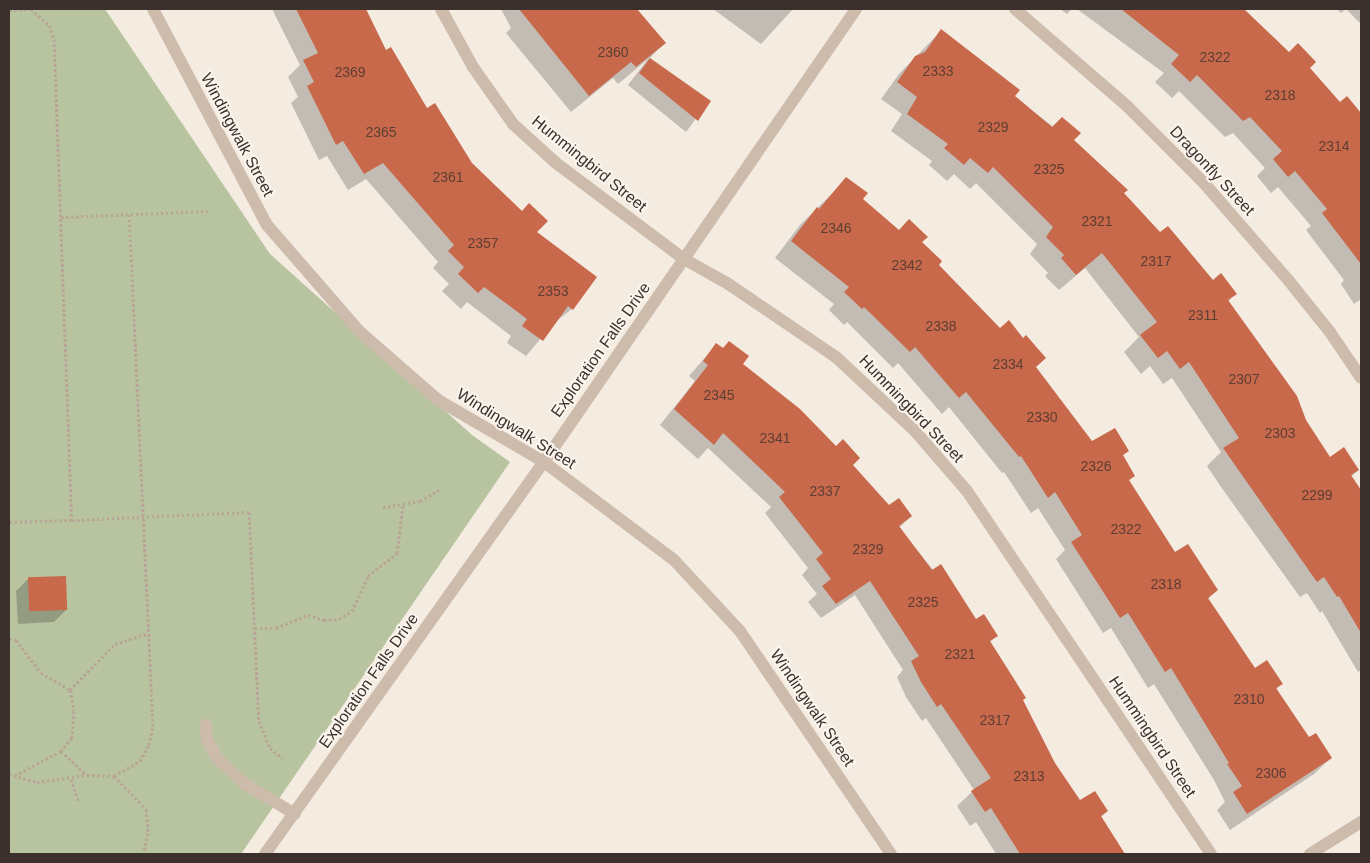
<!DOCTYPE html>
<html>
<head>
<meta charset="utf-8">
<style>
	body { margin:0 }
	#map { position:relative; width:1370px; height:863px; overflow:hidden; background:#f4ebe1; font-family:Helvetica,sans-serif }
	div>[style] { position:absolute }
	.green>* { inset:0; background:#b8c4a0 }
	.shadow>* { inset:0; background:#0003 }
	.building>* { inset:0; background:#c8694b; transform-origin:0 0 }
	.path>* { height:3px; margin-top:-1.5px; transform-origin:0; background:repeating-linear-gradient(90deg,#b9a596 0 2.5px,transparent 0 5px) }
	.service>* { height:12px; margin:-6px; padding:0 6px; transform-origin:6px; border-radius:6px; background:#cdbbac }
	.minor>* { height:12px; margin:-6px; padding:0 6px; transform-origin:6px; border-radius:6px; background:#cdbbac }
	.tertiary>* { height:12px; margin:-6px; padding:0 6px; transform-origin:6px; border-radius:6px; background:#cdbbac }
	span { translate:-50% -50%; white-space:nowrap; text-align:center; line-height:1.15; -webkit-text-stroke:4px #fbf5ee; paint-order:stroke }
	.number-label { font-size:14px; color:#5e3e33 }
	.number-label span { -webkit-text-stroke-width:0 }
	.street-label { font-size:16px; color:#3b302b }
	.frame { position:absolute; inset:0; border:10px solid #3b302b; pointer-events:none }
</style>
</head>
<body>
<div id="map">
	<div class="green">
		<i style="clip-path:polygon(9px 9px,105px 9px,270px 254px,472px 435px,510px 462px,241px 854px,9px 854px)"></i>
	</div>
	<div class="shadow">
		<i style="clip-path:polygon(272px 9px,365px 9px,386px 51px,427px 110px,471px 164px,536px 232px,572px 309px,554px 323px,526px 356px,507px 343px,511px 336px,467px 302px,461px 309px,442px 291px,449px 284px,433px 268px,438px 262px,366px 179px,348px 190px,327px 156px,319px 160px,291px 103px,298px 97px,288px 77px,300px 65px)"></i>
		<i style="clip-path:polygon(501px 9px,623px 9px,639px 28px,664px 43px,649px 59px,709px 101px,686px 132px,628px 85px,648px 59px,618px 84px,613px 78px,571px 112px,506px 33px,511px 28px)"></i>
		<i style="clip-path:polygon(713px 9px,793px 9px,761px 44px)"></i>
		<i style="clip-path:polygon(1060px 9px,1072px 9px,1067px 14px)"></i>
		<i style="clip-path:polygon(1077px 9px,1237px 9px,1308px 69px,1340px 103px,1347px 98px,1361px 114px,1361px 122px,1356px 127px,1361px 132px,1361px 299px,1354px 304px,1341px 284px,1344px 280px,1306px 230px,1311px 226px,1278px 187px,1271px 193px,1257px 176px,1265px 168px,1233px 133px,1225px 137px,1179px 91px,1172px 98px,1155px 82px,1164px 73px)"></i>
		<i style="clip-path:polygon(1337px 9px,1346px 9px,1341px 13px)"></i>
		<i style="clip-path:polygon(1346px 9px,1361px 9px,1361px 24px)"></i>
		<i style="clip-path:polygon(941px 31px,1013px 96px,1072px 141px,1160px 234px,1213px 281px,1235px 294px,1228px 302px,1330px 459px,1358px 470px,1351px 477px,1361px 494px,1361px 670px,1358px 672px,1322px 611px,1320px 613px,1307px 593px,1300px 597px,1221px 487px,1207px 466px,1221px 452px,1172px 378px,1163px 384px,1150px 366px,1141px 374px,1124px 352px,1139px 337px,1085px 268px,1059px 290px,1045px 276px,1048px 273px,1030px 254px,1037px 244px,976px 183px,970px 189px,954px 174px,947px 181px,929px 165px,932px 161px,891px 131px,902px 114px,881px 99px,899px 74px)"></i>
		<i style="clip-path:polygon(847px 179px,861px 199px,898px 231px,921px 243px,937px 265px,1035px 367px,1092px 443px,1128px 451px,1122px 456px,1134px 476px,1128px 481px,1175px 554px,1217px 590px,1208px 599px,1255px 669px,1281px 684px,1276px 690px,1309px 739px,1331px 758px,1314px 774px,1230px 830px,1217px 810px,1225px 802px,1214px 780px,1154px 684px,1148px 688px,1111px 628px,1103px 633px,1056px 559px,1065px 550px,1038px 508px,1031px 513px,1004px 472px,1002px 473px,949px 407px,942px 414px,898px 363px,893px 368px,847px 322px,844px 325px,829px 310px,834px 304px,775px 258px,800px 225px)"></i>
		<i style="clip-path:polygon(716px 345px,852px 465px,889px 507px,911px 516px,899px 528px,975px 621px,996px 636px,989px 643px,1054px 764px,1079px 802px,1107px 811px,1100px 818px,1124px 854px,996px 854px,976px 822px,970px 826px,957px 806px,974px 790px,926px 718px,922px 721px,906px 697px,897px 677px,903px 670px,855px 595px,821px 618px,808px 602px,817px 594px,802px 575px,808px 568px,765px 513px,771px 507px,708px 448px,698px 459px,660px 425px,695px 381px,689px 376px)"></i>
		<i style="clip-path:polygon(28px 579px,66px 610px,54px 622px,18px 624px,16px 591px)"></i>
	</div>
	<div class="building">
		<i style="clip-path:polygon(296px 9px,366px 9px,386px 50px,391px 47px,427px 108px,435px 103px,472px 163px,522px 211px,529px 203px,548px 221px,537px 232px,597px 277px,573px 310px,568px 306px,543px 341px,522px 326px,527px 319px,484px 287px,478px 293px,458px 274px,464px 267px,448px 251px,454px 245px,383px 163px,364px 174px,343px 141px,336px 145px,307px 86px,314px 82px,303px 60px,318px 53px)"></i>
		<i style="clip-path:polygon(519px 9px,637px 9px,666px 43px,636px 67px,631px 62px,589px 96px)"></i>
		<i style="clip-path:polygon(1121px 9px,1244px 9px,1289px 52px,1298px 43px,1316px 62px,1310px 68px,1340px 102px,1347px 96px,1361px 113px,1361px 264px,1322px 213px,1327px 209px,1295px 171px,1288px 177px,1273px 159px,1282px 151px,1250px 117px,1243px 121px,1197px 75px,1190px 82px,1171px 64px,1179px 55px)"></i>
		<i style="clip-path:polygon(941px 29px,1020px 90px,1015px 96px,1052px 127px,1062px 117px,1081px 133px,1074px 140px,1128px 190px,1124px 193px,1160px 232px,1168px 226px,1213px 280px,1221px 273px,1237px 294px,1228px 300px,1297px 396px,1306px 420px,1330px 457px,1344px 447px,1359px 470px,1351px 475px,1361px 490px,1361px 633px,1339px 596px,1337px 597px,1324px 577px,1317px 582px,1223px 448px,1239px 438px,1189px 362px,1180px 369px,1167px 351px,1158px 358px,1140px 335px,1157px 322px,1102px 253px,1076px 275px,1061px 258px,1064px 255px,1046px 237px,1053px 227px,993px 167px,988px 173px,970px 158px,964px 165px,944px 148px,948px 144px,907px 114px,917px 97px,897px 82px,915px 56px,925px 52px)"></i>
		<i style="clip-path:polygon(650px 58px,711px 101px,698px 121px,639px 73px)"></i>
		<i style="clip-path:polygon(846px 177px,868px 193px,863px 199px,899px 230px,909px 219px,928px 237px,922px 242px,942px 261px,939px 265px,1000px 328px,1009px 320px,1023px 338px,1026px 335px,1046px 358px,1036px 367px,1092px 441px,1115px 428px,1129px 451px,1123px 455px,1135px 476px,1129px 480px,1175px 552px,1188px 544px,1218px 590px,1208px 598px,1255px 668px,1267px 660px,1283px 684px,1276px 688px,1309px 737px,1316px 733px,1332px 758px,1247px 814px,1233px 792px,1242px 786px,1227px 764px,1229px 763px,1171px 668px,1165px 672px,1128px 613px,1120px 618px,1071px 542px,1082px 535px,1055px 492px,1048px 498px,1021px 456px,1019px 457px,966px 392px,959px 398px,915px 347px,910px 352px,864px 307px,862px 309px,844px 292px,849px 287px,791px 241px,817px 207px,819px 209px)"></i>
		<i style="clip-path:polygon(729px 341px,749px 356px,743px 364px,800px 409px,836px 446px,843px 439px,860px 458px,853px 465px,889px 505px,899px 498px,912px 516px,899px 526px,932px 570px,941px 564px,976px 619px,984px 614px,998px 636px,990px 641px,1026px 698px,1023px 700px,1055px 763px,1080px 800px,1095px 791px,1108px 811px,1101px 816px,1125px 854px,1020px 854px,991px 808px,985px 812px,971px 791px,991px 778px,941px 704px,937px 707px,921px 682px,911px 661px,919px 656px,870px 581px,836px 604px,822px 586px,831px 579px,816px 559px,823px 553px,779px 497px,785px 492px,723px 433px,714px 445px,674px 409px,708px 365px,703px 361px,716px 343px,723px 348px)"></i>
		<i style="left:66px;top:576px;width:34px;height:38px;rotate:88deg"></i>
	</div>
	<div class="path">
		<i style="left:9px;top:10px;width:22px;rotate:-3deg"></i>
		<i style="left:31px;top:9px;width:24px;rotate:42deg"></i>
		<i style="left:49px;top:25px;width:15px;rotate:70deg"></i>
		<i style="left:54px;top:39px;width:481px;rotate:87.9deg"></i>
		<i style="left:72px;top:520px;width:63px;rotate:178.2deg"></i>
		<i style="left:61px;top:217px;width:149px;rotate:-2.3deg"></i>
		<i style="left:383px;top:507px;width:37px;rotate:-9deg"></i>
		<i style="left:420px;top:501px;width:22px;rotate:-30deg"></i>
		<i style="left:72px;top:520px;width:177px;rotate:-2.6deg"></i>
		<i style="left:249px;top:512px;width:209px;rotate:87.3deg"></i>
		<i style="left:259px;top:721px;width:29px;rotate:68deg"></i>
		<i style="left:270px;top:748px;width:16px;rotate:38deg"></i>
		<i style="left:255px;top:628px;width:21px"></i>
		<i style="left:276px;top:628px;width:35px;rotate:-22deg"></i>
		<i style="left:308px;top:615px;width:17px;rotate:17deg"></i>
		<i style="left:324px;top:620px;width:15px;rotate:-4deg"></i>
		<i style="left:339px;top:619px;width:15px;rotate:-32deg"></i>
		<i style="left:352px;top:611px;width:38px;rotate:-65deg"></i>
		<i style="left:368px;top:576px;width:37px;rotate:-38deg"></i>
		<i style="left:397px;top:553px;width:48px;rotate:-82.9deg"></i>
		<i style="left:9px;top:639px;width:7px;rotate:8deg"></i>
		<i style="left:16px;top:640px;width:41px;rotate:52.9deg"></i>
		<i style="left:41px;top:673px;width:34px;rotate:30deg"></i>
		<i style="left:70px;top:690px;width:21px;rotate:79deg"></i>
		<i style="left:74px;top:711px;width:27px;rotate:94deg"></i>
		<i style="left:72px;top:738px;width:17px;rotate:130deg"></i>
		<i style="left:61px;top:751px;width:51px;rotate:151.9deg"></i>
		<i style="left:70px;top:690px;width:64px;rotate:-45.6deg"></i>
		<i style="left:115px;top:644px;width:35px;rotate:-18deg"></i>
		<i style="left:61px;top:751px;width:35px;rotate:43deg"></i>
		<i style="left:9px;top:774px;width:29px;rotate:16deg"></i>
		<i style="left:37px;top:782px;width:50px;rotate:-8deg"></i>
		<i style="left:87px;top:775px;width:27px;rotate:2deg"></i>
		<i style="left:114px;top:776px;width:30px;rotate:-30deg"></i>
		<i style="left:140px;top:761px;width:18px;rotate:-61deg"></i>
		<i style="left:149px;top:745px;width:19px;rotate:-78deg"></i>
		<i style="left:153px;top:726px;width:513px;rotate:-92.68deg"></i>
		<i style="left:114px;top:776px;width:46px;rotate:45.9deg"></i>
		<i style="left:146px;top:809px;width:24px;rotate:85deg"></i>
		<i style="left:148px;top:833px;width:22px;rotate:103deg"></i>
		<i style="left:71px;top:779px;width:25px;rotate:72deg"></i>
	</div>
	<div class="service">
		<i style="left:206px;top:725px;width:14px;rotate:86deg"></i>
		<i style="left:207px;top:739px;width:21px;rotate:62deg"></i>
		<i style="left:217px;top:758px;width:38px;rotate:43deg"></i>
		<i style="left:245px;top:784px;width:58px;rotate:31deg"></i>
	</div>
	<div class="minor">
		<i style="left:441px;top:9px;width:66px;rotate:61.1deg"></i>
		<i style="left:473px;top:67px;width:70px;rotate:54.9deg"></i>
		<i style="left:513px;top:124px;width:58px;rotate:42.2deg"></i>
		<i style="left:556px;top:163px;width:160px;rotate:36.9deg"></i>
		<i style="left:684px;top:259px;width:49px;rotate:29.2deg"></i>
		<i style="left:727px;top:283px;width:132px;rotate:34.2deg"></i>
		<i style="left:836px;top:357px;width:108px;rotate:43.1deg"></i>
		<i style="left:915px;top:431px;width:79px;rotate:49.1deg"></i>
		<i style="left:967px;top:491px;width:437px;rotate:56.1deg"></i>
		<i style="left:1015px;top:9px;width:148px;rotate:40.9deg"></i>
		<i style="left:1127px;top:106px;width:107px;rotate:45deg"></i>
		<i style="left:1203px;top:182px;width:131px;rotate:49deg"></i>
		<i style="left:1289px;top:281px;width:65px;rotate:51.2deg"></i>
		<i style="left:1330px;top:332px;width:55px;rotate:56deg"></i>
		<i style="left:1310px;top:854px;width:60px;rotate:-32.1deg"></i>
	</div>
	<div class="tertiary">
		<i style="left:153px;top:9px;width:244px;rotate:62.2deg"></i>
		<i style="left:267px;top:225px;width:140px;rotate:49deg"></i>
		<i style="left:359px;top:331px;width:105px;rotate:41.1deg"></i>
		<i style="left:438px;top:400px;width:123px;rotate:30.3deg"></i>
		<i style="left:544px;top:462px;width:163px;rotate:37deg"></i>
		<i style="left:674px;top:560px;width:97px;rotate:47.1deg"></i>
		<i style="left:740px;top:631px;width:269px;rotate:55.9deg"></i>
		<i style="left:265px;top:854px;width:481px;rotate:-54.6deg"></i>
		<i style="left:544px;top:462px;width:550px;rotate:-55.44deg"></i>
	</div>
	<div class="number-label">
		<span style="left:613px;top:52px">2360</span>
		<span style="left:1215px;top:57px">2322</span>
		<span style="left:938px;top:71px">2333</span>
		<span style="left:350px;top:72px">2369</span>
		<span style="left:1280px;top:95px">2318</span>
		<span style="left:993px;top:127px">2329</span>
		<span style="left:381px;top:132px">2365</span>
		<span style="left:1334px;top:146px">2314</span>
		<span style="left:1049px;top:169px">2325</span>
		<span style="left:448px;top:177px">2361</span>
		<span style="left:1097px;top:221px">2321</span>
		<span style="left:836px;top:228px">2346</span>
		<span style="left:483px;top:243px">2357</span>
		<span style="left:1156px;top:261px">2317</span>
		<span style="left:907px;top:265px">2342</span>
		<span style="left:553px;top:291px">2353</span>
		<span style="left:1203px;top:315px">2311</span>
		<span style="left:941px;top:326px">2338</span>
		<span style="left:1008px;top:364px">2334</span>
		<span style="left:1244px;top:379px">2307</span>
		<span style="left:719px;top:395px">2345</span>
		<span style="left:1042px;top:417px">2330</span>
		<span style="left:1280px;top:433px">2303</span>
		<span style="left:775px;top:438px">2341</span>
		<span style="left:1096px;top:466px">2326</span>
		<span style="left:825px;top:491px">2337</span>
		<span style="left:1317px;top:495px">2299</span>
		<span style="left:1126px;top:529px">2322</span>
		<span style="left:868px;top:549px">2329</span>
		<span style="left:1166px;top:584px">2318</span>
		<span style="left:923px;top:602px">2325</span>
		<span style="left:960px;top:654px">2321</span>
		<span style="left:1249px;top:699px">2310</span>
		<span style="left:995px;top:720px">2317</span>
		<span style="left:1271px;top:773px">2306</span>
		<span style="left:1029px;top:776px">2313</span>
	</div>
	<div class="street-label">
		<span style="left:237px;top:135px;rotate:62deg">Windingwalk Street</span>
		<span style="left:589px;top:164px;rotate:39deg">Hummingbird Street</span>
		<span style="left:1212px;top:171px;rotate:47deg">Dragonfly Street</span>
		<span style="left:601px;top:350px;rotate:-55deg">Exploration Falls Drive</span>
		<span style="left:911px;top:409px;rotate:46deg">Hummingbird Street</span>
		<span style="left:516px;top:429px;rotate:32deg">Windingwalk Street</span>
		<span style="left:369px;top:681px;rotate:-55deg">Exploration Falls Drive</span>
		<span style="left:812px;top:708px;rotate:56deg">Windingwalk Street</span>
		<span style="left:1152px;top:737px;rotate:56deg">Hummingbird Street</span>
	</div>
	<div class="frame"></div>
</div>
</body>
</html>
